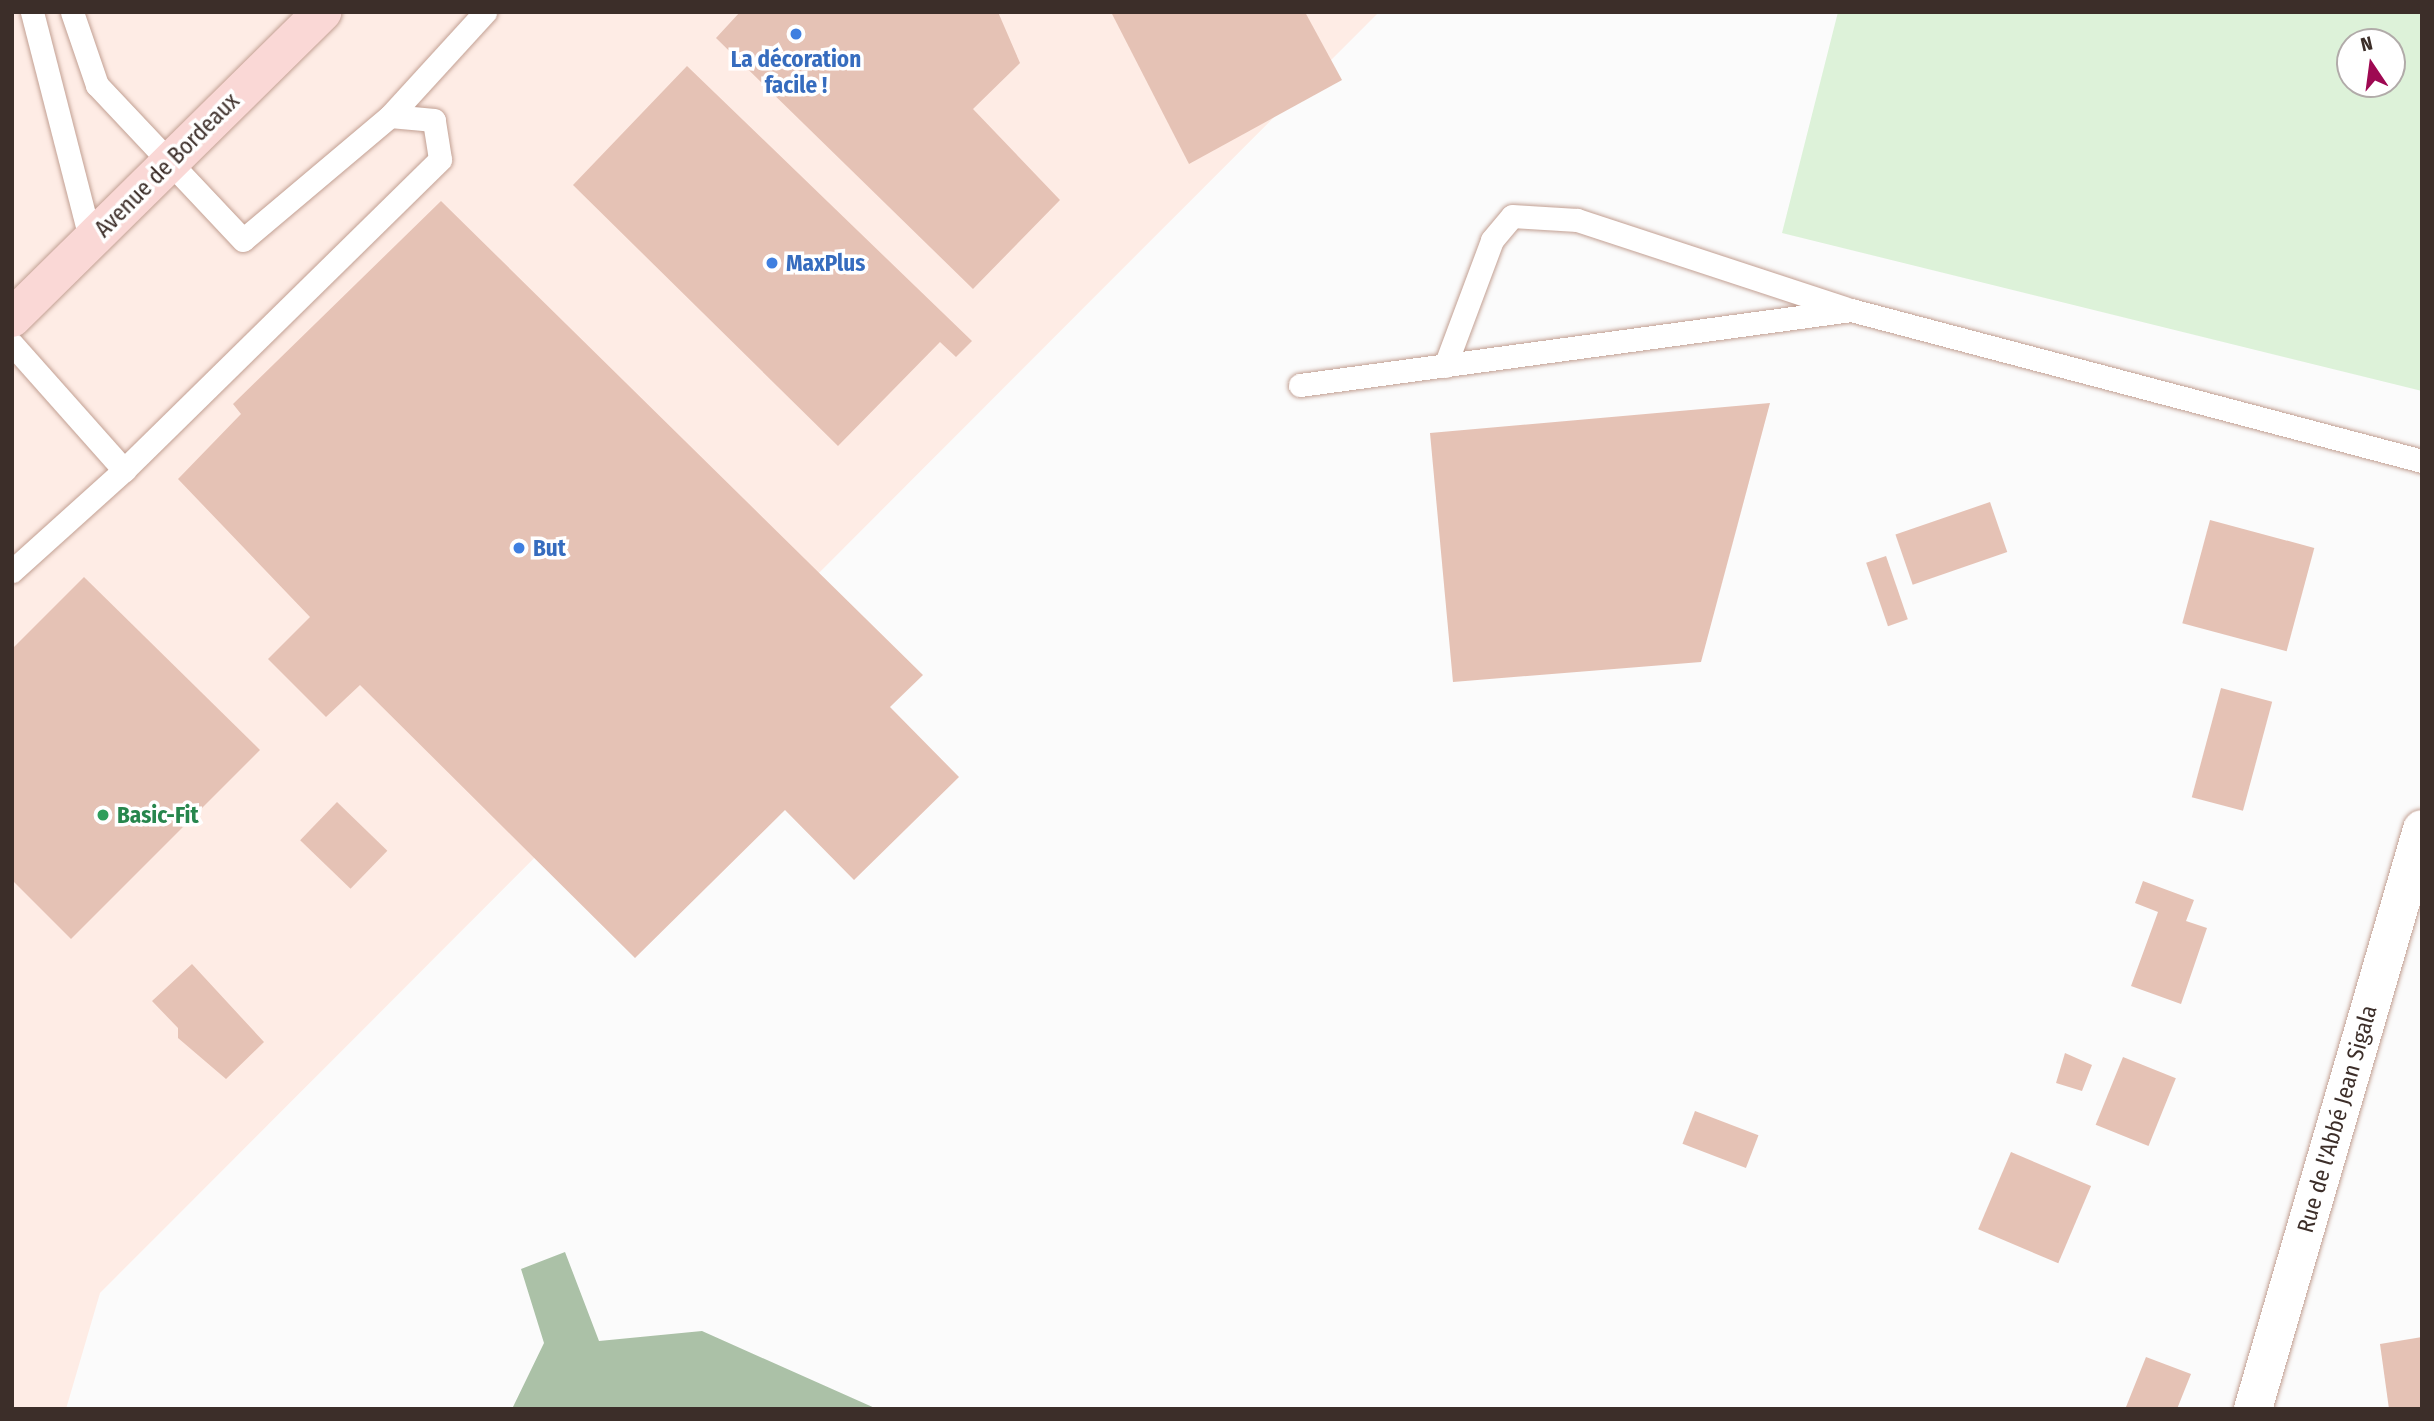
<!DOCTYPE html>
<html>
<head>
<meta charset="utf-8">
<style>
	body { margin:0 }
	#map { position:relative; width:2434px; height:1421px; overflow:hidden; background:#fbfbfb; font-family:"Fira Sans Condensed",sans-serif }
	div>[style] { position:absolute }
	.built>* { inset:0; background:#feece5 }
	.green>* { inset:0; background:#ddf2d9 }
	.forest>* { inset:0; background:#abc1a7 }
	.building>* { inset:0; background:#e5c2b5; transform-origin:0 0 }
	.roads { filter:drop-shadow(0 0 2px #c2a093) drop-shadow(0 0 2px #c2a093) }
	.service>* { height:23px; margin:-11.5px; padding:0 11.5px; transform-origin:11.5px; border-radius:11.5px; background:#fff }
	.minor>* { height:38px; margin:-19px; padding:0 19px; transform-origin:19px; border-radius:19px; background:#fff }
	.secondary>* { height:38px; margin:-19px; padding:0 19px; transform-origin:19px; border-radius:19px; background:#fad8d6 }
	.dots>* { width:19px; height:19px; translate:-50% -50%; box-sizing:border-box; border:4px solid #fff; border-radius:50% }
	span { translate:-50% -50%; white-space:nowrap; text-align:center; line-height:1.15; -webkit-text-stroke:7px #fff; paint-order:stroke }
	.shop-label { font-size:23px; color:#366cbe; font-weight:700 }
	.left { translate:0 -50%; text-align:left }
	.street-label { font-size:23px; color:#3c2e29 }
	.leisure-label { font-size:23px; color:#27864d; font-weight:700 }
	.frame { position:absolute; inset:0; border:14px solid #3c2e29; pointer-events:none }
	.north { position:absolute; left:2336px; top:28px; width:70px; height:70px; box-sizing:border-box; background:#fff; border:2px solid #b1aba9; border-radius:50%; rotate:347deg; font-size:19px; font-weight:700; line-height:28px; text-align:center; color:#3c2e29 }
	.north::after { content:''; display:block; margin:auto; width:24px; height:32px; background:#9e0952; clip-path:polygon(50% 0,100% 100%,50% 72%,0 100%) }
</style>
</head>
<body>
<div id="map">
	<div class="built">
		<i style="clip-path:polygon(12px 12px,1379px 12px,100px 1293px,66px 1409px,12px 1409px)"></i>
	</div>
	<div class="green">
		<i style="clip-path:polygon(evenodd,1838px 12px,2422px 12px,2422px 391px,1782px 233px,1838px 12px,2350px 42px,2392px 42px,2392px 84px,2350px 84px,2350px 42px)"></i>
	</div>
	<div class="forest">
		<i style="clip-path:polygon(565px 1252px,599px 1341px,702px 1331px,877px 1409px,512px 1409px,544px 1343px,521px 1269px)"></i>
	</div>
	<div class="building">
		<i style="clip-path:polygon(740px 12px,998px 12px,1020px 63px,973px 109px,1060px 200px,973px 289px,716px 38px)"></i>
		<i style="clip-path:polygon(1111px 12px,1305px 12px,1342px 80px,1189px 164px)"></i>
		<i style="clip-path:polygon(687px 66px,972px 341px,956px 357px,940px 342px,838px 446px,573px 185px)"></i>
		<i style="clip-path:polygon(441px 201px,923px 675px,890px 707px,959px 777px,854px 880px,785px 810px,635px 958px,360px 685px,326px 717px,268px 659px,310px 617px,178px 479px,241px 414px,233px 404px)"></i>
		<i style="clip-path:polygon(1770px 403px,1701px 662px,1453px 682px,1430px 433px)"></i>
		<i style="left:1990px;top:502px;width:53px;height:100px;rotate:71deg"></i>
		<i style="left:2210px;top:520px;width:108px;height:107px;rotate:15deg"></i>
		<i style="left:1886px;top:556px;width:67px;height:21px;rotate:71deg"></i>
		<i style="clip-path:polygon(84px 577px,260px 750px,71px 939px,12px 880px,12px 649px)"></i>
		<i style="left:2221px;top:688px;width:53px;height:113px;rotate:15deg"></i>
		<i style="left:337px;top:802px;width:70px;height:53px;rotate:44deg"></i>
		<i style="clip-path:polygon(2143px 881px,2194px 900px,2186px 921px,2207px 928px,2181px 1004px,2131px 986px,2158px 912px,2135px 903px)"></i>
		<i style="clip-path:polygon(192px 964px,264px 1042px,226px 1079px,178px 1038px,178px 1028px,152px 1001px)"></i>
		<i style="clip-path:polygon(2065px 1053px,2092px 1065px,2082px 1091px,2056px 1083px)"></i>
		<i style="left:2123px;top:1057px;width:57px;height:73px;rotate:22deg"></i>
		<i style="left:1695px;top:1111px;width:68px;height:35px;rotate:21deg"></i>
		<i style="left:2011px;top:1152px;width:87px;height:84px;rotate:23deg"></i>
		<i style="clip-path:polygon(2422px 1337px,2422px 1409px,2389px 1409px,2380px 1344px)"></i>
		<i style="clip-path:polygon(2146px 1357px,2191px 1374px,2177px 1409px,2126px 1407px)"></i>
	</div>
	<div class="roads">
		<div class="service">
			<i style="left:32px;top:12px;width:236px;rotate:75.6deg"></i>
			<i style="left:390px;top:116px;width:141px;rotate:-47.6deg"></i>
			<i style="left:12px;top:344px;width:169px;rotate:48.4deg"></i>
			<i style="left:124px;top:470px;width:443px;rotate:-44.5deg"></i>
			<i style="left:440px;top:159px;width:39px;rotate:-99deg"></i>
			<i style="left:434px;top:120px;width:44px;rotate:-174.8deg"></i>
			<i style="left:390px;top:116px;width:192px;rotate:139.9deg"></i>
			<i style="left:243px;top:240px;width:213px;rotate:-133.3deg"></i>
			<i style="left:97px;top:85px;width:77px;rotate:-108.9deg"></i>
			<i style="left:1445px;top:366px;width:134px;rotate:-69.5deg"></i>
			<i style="left:1492px;top:240px;width:31px;rotate:-50deg"></i>
			<i style="left:1512px;top:216px;width:65px;rotate:3.5deg"></i>
			<i style="left:1577px;top:220px;width:282px;rotate:18.2deg"></i>
			<i style="left:1300px;top:385px;width:556px;rotate:-7.75deg"></i>
			<i style="left:1851px;top:310px;width:591px;rotate:14.81deg"></i>
			<i style="left:12px;top:571px;width:151px;rotate:-42deg"></i>
		</div>
		<div class="minor">
			<i style="left:2253px;top:1409px;width:604px;rotate:-73.75deg"></i>
		</div>
		<div class="secondary">
			<i style="left:12px;top:318px;width:436px;rotate:-44.6deg"></i>
		</div>
	</div>
	<div class="dots">
		<i style="left:796px;top:34px;background:#3f7fe0"></i>
		<i style="left:772px;top:263px;background:#3f7fe0"></i>
		<i style="left:519px;top:548px;background:#3f7fe0"></i>
		<i style="left:103px;top:815px;background:#2e9e5b"></i>
	</div>
	<div class="shop-label">
		<span style="left:796px;top:72px">La décoration<br>facile !</span>
		<span class="left" style="left:786px;top:263px">MaxPlus</span>
		<span class="left" style="left:533px;top:548px">But</span>
	</div>
	<div class="street-label">
		<span style="left:167px;top:165px;rotate:-45deg">Avenue de Bordeaux</span>
		<span style="left:2337px;top:1119px;rotate:-74deg">Rue de l'Abbé Jean Sigala</span>
	</div>
	<div class="leisure-label">
		<span class="left" style="left:117px;top:815px">Basic-Fit</span>
	</div>
	<div class="frame"></div>
	<div class="north">N</div>
</div>
</body>
</html>
